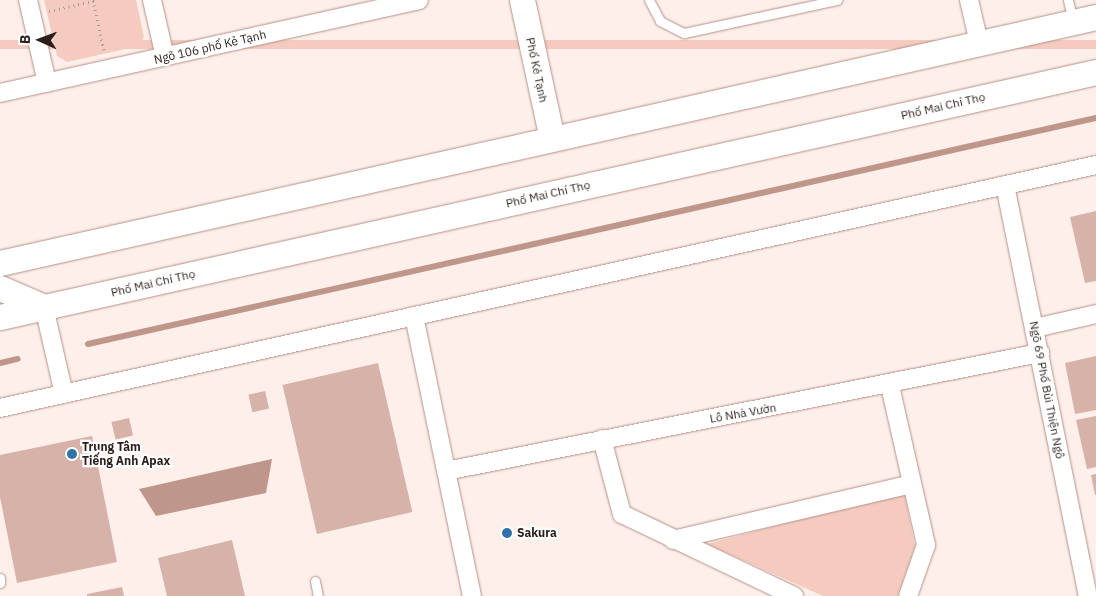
<!DOCTYPE html>
<html>
<head>
<meta charset="utf-8">
<style>
	body { margin:0 }
	#map { position:relative; width:1096px; height:596px; overflow:hidden; background:#feefea; font-family:"IBM Plex Sans",sans-serif }
	div>[style] { position:absolute }
	.green>* { inset:0; background:#f5cbc0; transform-origin:0 0 }
	.water>* { inset:0; background:#bf968a }
	.stream>* { height:6px; margin:-3px; padding:0 3px; transform-origin:3px; border-radius:3px; background:#bf968a }
	.building>* { inset:0; background:#d6b2a8; transform-origin:0 0 }
	.path>* { height:3px; margin-top:-1.5px; transform-origin:0; background:repeating-linear-gradient(90deg,#a99b96 0 1px,transparent 0 5px) }
	.roads { filter:drop-shadow(0 0 1px #b39187) drop-shadow(0 0 1px #b39187) }
	.lane>* { height:9px; margin:-4.5px; padding:0 4.5px; transform-origin:4.5px; border-radius:4.5px; background:#fff }
	.street>* { height:18px; margin:-9px; padding:0 9px; transform-origin:9px; border-radius:9px; background:#fff }
	.secondary>* { height:25px; margin:-12.5px; padding:0 12.5px; transform-origin:12.5px; border-radius:12.5px; background:#fff }
	.dots>* { width:14px; height:14px; translate:-50% -50%; box-sizing:border-box; border:2px solid #fff; border-radius:50% }
	span { translate:-50% -50%; white-space:nowrap; text-align:center; line-height:1.15; -webkit-text-stroke:4.5px #fff; paint-order:stroke }
	.street-label { font-size:12px; color:#2c1f1b }
	.poi-label { font-size:12px; color:#2c1f1b; font-weight:700 }
	.left { translate:0 -50%; text-align:left }
	.north { position:absolute; left:15px; top:15px; width:50px; height:50px; -webkit-text-stroke:4px #fff; paint-order:stroke; rotate:272deg; font-size:14px; font-weight:700; line-height:20px; text-align:center; color:#2c1f1b }
	.north::after { content:''; display:block; margin:auto; width:18px; height:22px; background:#2c1f1b; clip-path:polygon(50% 0,100% 100%,50% 72%,0 100%) }
</style>
</head>
<body>
<div id="map">
	<div class="green">
		<i style="clip-path:polygon(44px 0,136px 0,144px 37px,139px 46px,67px 62px,57px 56px)"></i>
		<i style="left:1096px;top:40px;width:9px;height:1123px;rotate:90deg"></i>
		<i style="clip-path:polygon(904px 492px,915px 546px,898px 596px,823px 596px,707px 544px)"></i>
	</div>
	<div class="water">
		<i style="clip-path:polygon(272px 459px,266px 493px,156px 516px,139px 489px)"></i>
	</div>
	<div class="stream">
		<i style="left:88px;top:344px;width:1033px;rotate:-12.64deg"></i>
		<i style="left:0;top:363px;width:18px;rotate:-13deg"></i>
	</div>
	<div class="building">
		<i style="clip-path:polygon(1096px 211px,1096px 281px,1085px 283px,1070px 217px)"></i>
		<i style="clip-path:polygon(1096px 356px,1096px 410px,1075px 414px,1065px 363px)"></i>
		<i style="left:378px;top:363px;width:153px;height:98px;rotate:77deg"></i>
		<i style="left:265px;top:391px;width:18px;height:17px;rotate:77deg"></i>
		<i style="clip-path:polygon(1096px 416px,1096px 467px,1087px 469px,1076px 420px)"></i>
		<i style="left:129px;top:418px;width:18px;height:18px;rotate:77deg"></i>
		<i style="clip-path:polygon(92px 436px,117px 562px,17px 583px,0 497px,0 455px)"></i>
		<i style="clip-path:polygon(1096px 474px,1096px 495px,1095px 495px,1091px 475px)"></i>
		<i style="clip-path:polygon(232px 540px,245px 596px,167px 596px,158px 558px)"></i>
		<i style="clip-path:polygon(122px 587px,124px 596px,87px 596px,87px 594px)"></i>
	</div>
	<div class="path">
		<i style="left:93px;top:0;width:52px;rotate:77.8deg"></i>
		<i style="left:49px;top:11px;width:50px;rotate:-12.7deg"></i>
	</div>
	<div class="roads">
		<div class="lane">
			<i style="left:649px;top:0;width:24px;rotate:62deg"></i>
			<i style="left:660px;top:21px;width:27px;rotate:27deg"></i>
			<i style="left:684px;top:33px;width:157px;rotate:-12.2deg"></i>
			<i style="left:1068px;top:0;width:23px;rotate:77deg"></i>
			<i style="left:0;top:578px;width:5px;rotate:90deg"></i>
			<i style="left:315px;top:581px;width:15px;rotate:79deg"></i>
		</div>
		<div class="street">
			<i style="left:28px;top:0;width:85px;rotate:77.1deg"></i>
			<i style="left:152px;top:0;width:58px;rotate:77.2deg"></i>
			<i style="left:969px;top:0;width:44px;rotate:76.9deg"></i>
			<i style="left:0;top:93px;width:429px;rotate:-12.5deg"></i>
			<i style="left:1005px;top:185px;width:419px;rotate:78.6deg"></i>
			<i style="left:44px;top:307px;width:89px;rotate:77.1deg"></i>
			<i style="left:414px;top:316px;width:286px;rotate:78.3deg"></i>
			<i style="left:1035px;top:328px;width:63px;rotate:-12.9deg"></i>
			<i style="left:890px;top:386px;width:163px;rotate:77.2deg"></i>
			<i style="left:926px;top:545px;width:54px;rotate:109.4deg"></i>
			<i style="left:0;top:408px;width:1123px;rotate:-12.5deg"></i>
			<i style="left:602px;top:439px;width:78px;rotate:75.1deg"></i>
			<i style="left:622px;top:514px;width:191px;rotate:25.5deg"></i>
			<i style="left:446px;top:471px;width:606px;rotate:-11.24deg"></i>
			<i style="left:673px;top:540px;width:245px;rotate:-13.2deg"></i>
		</div>
		<div class="secondary">
			<i style="left:522px;top:0;width:142px;rotate:77.8deg"></i>
			<i style="left:0;top:263px;width:1123px;rotate:-12.65deg"></i>
			<i style="left:0;top:288px;width:48px;rotate:23.4deg"></i>
			<i style="left:0;top:317px;width:1123px;rotate:-12.6deg"></i>
		</div>
	</div>
	<div class="dots">
		<i style="left:72px;top:454px;background:#3073a9"></i>
		<i style="left:507px;top:533px;background:#3073a9"></i>
	</div>
	<div class="street-label">
		<span style="left:210px;top:47px;rotate:-13deg">Ngõ 106 phố Kẻ Tạnh</span>
		<span style="left:537px;top:70px;rotate:78deg">Phố Kẻ Tạnh</span>
		<span style="left:943px;top:106px;rotate:-13deg">Phố Mai Chí Thọ</span>
		<span style="left:548px;top:194px;rotate:-13deg">Phố Mai Chí Thọ</span>
		<span style="left:153px;top:283px;rotate:-13deg">Phố Mai Chí Thọ</span>
		<span style="left:1047px;top:390px;rotate:79deg">Ngõ 69 Phố Bùi Thiện Ngô</span>
		<span style="left:743px;top:413px;rotate:-10deg">Lô Nhà Vườn</span>
	</div>
	<div class="poi-label">
		<span class="left" style="left:82px;top:454px">Trung Tâm<br>Tiếng Anh Apax</span>
		<span class="left" style="left:517px;top:533px">Sakura</span>
	</div>
	<div class="north">B</div>
</div>
</body>
</html>
